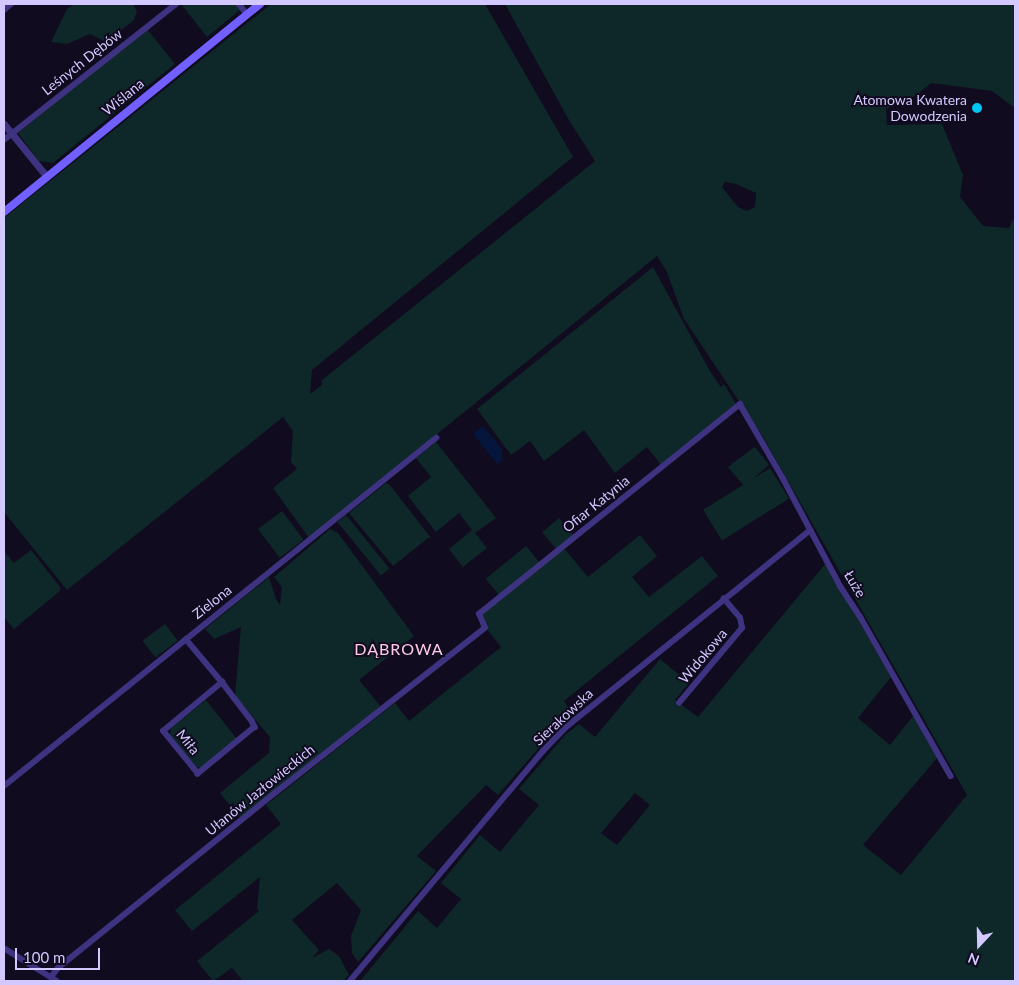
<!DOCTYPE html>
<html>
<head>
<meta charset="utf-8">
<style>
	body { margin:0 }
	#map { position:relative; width:1019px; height:985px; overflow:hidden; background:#100b1e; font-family:Lato,sans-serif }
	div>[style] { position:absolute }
	.green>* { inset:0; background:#0e2729; transform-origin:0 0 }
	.water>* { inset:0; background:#06153c }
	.minor>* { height:5.5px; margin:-2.75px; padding:0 2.75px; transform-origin:2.75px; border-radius:2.75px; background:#3d3380 }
	.tertiary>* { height:7px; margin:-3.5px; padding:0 3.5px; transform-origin:3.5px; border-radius:3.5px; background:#3d3380 }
	.secondary>* { height:8px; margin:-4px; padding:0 4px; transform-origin:4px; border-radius:4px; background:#715fff }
	.dots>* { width:14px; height:14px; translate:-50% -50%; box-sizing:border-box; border:2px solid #100b1e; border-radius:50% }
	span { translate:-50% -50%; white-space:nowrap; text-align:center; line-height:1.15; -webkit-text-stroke:4px #100b1e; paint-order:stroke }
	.street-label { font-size:14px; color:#d3c8ff }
	.poi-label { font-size:14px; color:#d3c8ff }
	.right { translate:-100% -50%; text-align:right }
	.quarter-label { font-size:16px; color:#ffcae7; letter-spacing:1px }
	.frame { position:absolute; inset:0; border:5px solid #d3c8ff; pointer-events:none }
	.north { position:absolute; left:954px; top:920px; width:50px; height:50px; -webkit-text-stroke:4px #100b1e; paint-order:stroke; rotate:201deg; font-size:14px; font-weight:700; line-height:20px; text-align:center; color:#d3c8ff }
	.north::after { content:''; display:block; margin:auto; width:18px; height:22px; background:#d3c8ff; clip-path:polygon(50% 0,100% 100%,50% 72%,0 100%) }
	.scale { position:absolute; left:15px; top:948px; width:85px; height:22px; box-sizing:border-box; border:2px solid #d3c8ff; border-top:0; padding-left:6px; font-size:15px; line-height:18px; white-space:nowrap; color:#d3c8ff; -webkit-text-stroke:4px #100b1e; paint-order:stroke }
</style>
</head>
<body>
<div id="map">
	<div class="green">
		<i style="clip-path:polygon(74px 4px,133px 4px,137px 11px,134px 20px,106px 42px,90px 34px,67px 44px,51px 42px,67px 9px)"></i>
		<i style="clip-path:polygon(181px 4px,235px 4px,240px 10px,207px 37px)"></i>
		<i style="clip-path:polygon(evenodd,271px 4px,485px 4px,573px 157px,312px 370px,310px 394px,322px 385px,322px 380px,595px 161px,570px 122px,505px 4px,1015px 4px,1015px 108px,992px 91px,931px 83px,917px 95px,886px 109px,887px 125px,942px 124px,963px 175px,960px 197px,983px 226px,1009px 228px,1015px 216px,1015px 981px,360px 981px,418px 911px,437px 928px,461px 899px,441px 883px,480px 835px,500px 852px,539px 805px,519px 789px,565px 735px,579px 724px,595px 737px,660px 659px,689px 683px,675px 700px,698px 717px,826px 563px,891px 677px,858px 718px,890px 745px,913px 716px,937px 758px,863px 845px,901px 875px,967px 795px,763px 437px,684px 319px,667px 272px,657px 256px,309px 538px,273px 488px,297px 469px,291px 462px,293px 431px,283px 417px,67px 590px,4px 512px,4px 218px,271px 4px,725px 182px,736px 184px,756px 193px,755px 207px,747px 211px,738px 207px,722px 187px,725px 182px,271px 4px,635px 793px,650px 805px,617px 845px,601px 833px,635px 793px)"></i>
		<i style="clip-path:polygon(147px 29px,175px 64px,53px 163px,39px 161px,18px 133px)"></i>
		<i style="clip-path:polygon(653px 267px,711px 373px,721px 387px,724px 384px,736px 404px,661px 465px,647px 447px,615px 473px,584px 430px,544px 461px,530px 441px,511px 455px,477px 409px)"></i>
		<i style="clip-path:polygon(436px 442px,496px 518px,475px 533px,487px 548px,463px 567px,449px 549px,472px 530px,459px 513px,436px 532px,408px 496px,431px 477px,416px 458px)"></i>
		<i style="clip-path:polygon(753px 448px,756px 448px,769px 465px,744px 486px,728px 467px)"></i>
		<i style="left:770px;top:468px;width:36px;height:79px;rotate:58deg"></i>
		<i style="clip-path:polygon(386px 483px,389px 484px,431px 538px,428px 538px,393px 566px,349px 513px)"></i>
		<i style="left:282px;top:511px;width:36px;height:30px;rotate:53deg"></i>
		<i style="left:346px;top:515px;width:69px;height:11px;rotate:51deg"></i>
		<i style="left:559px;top:518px;width:23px;height:22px;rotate:50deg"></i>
		<i style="clip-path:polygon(330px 529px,338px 533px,414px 636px,359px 680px,382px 708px,241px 819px,220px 793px,269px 753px,270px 737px,235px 696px,241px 627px,214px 639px,205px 629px,269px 577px,276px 599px,280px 605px,282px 587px,274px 577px)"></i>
		<i style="clip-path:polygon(640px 535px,657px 556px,632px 577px,649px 597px,702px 556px,718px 576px,564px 701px,573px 715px,557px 727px,498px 795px,486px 785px,417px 856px,436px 871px,358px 962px,352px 953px,351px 936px,361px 910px,337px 883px,292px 920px,319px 950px,312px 958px,329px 949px,339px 956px,349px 975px,343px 981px,243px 981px,232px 968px,213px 981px,197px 961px,259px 911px,257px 908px,260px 877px,192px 931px,175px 910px,281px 824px,266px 805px,395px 703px,409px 721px,501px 647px,487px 629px,488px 627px,481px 618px,481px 614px,563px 547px,588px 577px)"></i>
		<i style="left:526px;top:546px;width:22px;height:52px;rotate:51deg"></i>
		<i style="clip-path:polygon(31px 550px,60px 587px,60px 591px,14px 629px,4px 617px,4px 551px,14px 563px)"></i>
		<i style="left:165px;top:624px;width:21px;height:28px;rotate:53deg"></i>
		<i style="clip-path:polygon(206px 700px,237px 739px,202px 768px,196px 767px,170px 735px,171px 728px)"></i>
	</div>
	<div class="water">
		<i style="clip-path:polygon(483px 426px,502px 449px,502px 461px,497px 464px,473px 434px)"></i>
	</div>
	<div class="minor">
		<i style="left:239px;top:4px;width:13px;rotate:51deg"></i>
		<i style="left:4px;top:10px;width:9px;rotate:-41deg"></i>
		<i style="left:4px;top:140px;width:219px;rotate:-38.3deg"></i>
		<i style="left:186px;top:639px;width:56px;rotate:50.1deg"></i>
		<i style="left:222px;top:682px;width:49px;rotate:52.4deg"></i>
		<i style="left:252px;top:721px;width:7px;rotate:63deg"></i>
		<i style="left:255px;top:727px;width:74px;rotate:140.5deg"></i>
		<i style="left:198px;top:774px;width:55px;rotate:-129.1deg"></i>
		<i style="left:163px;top:731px;width:77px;rotate:-39.7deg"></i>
		<i style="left:679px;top:703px;width:98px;rotate:-50deg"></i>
		<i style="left:742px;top:628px;width:10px;rotate:-101deg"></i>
		<i style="left:740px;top:618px;width:25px;rotate:-130deg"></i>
		<i style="left:4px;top:786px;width:555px;rotate:-38.85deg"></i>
		<i style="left:4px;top:948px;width:62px;rotate:31.9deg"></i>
		<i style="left:51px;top:977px;width:11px;rotate:-52deg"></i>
		<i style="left:58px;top:968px;width:279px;rotate:-38.9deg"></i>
		<i style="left:275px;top:793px;width:267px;rotate:-38.2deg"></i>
		<i style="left:485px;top:628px;width:15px;rotate:-113deg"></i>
		<i style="left:479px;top:614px;width:335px;rotate:-38.8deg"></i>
		<i style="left:740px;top:404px;width:86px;rotate:59.8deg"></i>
		<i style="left:783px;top:478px;width:123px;rotate:62deg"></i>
		<i style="left:841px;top:587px;width:35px;rotate:57deg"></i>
		<i style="left:860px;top:616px;width:184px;rotate:60.4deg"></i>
		<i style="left:350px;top:981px;width:300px;rotate:-50deg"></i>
		<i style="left:543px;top:751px;width:32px;rotate:-46deg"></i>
		<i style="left:565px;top:728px;width:315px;rotate:-38.9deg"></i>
	</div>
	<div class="tertiary">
		<i style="left:4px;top:124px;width:68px;rotate:50.9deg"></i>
	</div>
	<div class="secondary">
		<i style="left:4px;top:212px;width:330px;rotate:-39.1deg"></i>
	</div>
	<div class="dots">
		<i style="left:977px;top:108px;background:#00c6f3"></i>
	</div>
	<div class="street-label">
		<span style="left:82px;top:62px;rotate:-38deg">Leśnych Dębów</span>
		<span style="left:123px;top:97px;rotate:-39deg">Wiślana</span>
		<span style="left:596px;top:504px;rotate:-39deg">Ofiar Katynia</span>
		<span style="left:855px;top:584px;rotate:59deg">Łuże</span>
		<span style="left:212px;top:602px;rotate:-38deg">Zielona</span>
		<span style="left:703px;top:656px;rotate:-50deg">Widokowa</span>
		<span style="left:563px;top:717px;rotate:-43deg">Sierakowska</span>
		<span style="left:188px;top:742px;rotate:51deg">Miła</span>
		<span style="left:260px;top:790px;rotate:-39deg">Ułanów Jazłowieckich</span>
	</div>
	<div class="poi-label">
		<span class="right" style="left:967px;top:108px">Atomowa Kwatera<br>Dowodzenia</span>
	</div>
	<div class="quarter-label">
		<span style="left:399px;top:649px">DĄBROWA</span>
	</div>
	<div class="frame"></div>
	<div class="north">N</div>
	<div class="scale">100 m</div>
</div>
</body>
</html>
